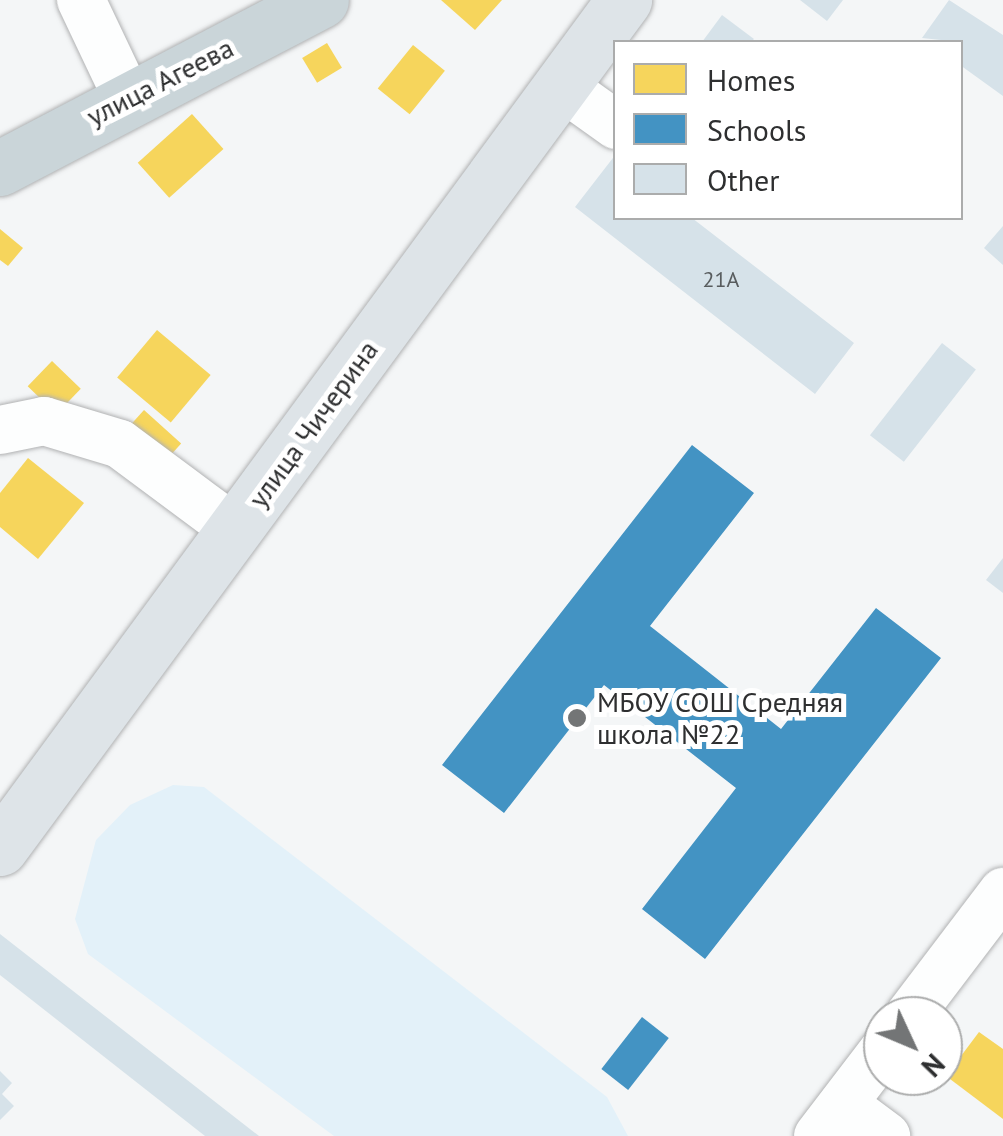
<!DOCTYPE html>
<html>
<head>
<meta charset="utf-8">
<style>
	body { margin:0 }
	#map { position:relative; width:1003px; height:1136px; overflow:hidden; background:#f4f6f7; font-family:"PT Sans",sans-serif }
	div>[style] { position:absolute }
	.green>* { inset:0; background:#e3f1f9 }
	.homes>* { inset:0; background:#f6d55c; transform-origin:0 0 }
	.schools>* { inset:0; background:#4393c3; transform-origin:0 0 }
	.building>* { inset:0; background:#d6e2e9; transform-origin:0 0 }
	.roads { filter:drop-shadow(0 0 2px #b1b2b3) drop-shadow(0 0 2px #b1b2b3) }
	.minor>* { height:48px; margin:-24px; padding:0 24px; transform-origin:24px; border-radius:24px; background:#fdfefe }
	.major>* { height:55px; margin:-27.5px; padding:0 27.5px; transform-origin:27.5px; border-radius:27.5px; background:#dee4e8 }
	.highway>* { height:55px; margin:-27.5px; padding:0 27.5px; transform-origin:27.5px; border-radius:27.5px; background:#cad5d9 }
	.dots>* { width:28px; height:28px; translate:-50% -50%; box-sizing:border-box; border:5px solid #fff; border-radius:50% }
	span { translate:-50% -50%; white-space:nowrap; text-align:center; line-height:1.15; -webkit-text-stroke:10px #fff; paint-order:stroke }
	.number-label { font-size:22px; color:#585c5e }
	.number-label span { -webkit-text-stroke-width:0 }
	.street-label { font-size:28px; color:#2e2f30 }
	.poi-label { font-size:28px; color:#2e2f30 }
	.left { translate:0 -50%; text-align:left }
	.legend { position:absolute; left:613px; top:40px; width:350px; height:180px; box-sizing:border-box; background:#fff; border:2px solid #abacac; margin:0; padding:12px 18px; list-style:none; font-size:30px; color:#2e2f30 }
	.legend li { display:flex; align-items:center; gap:20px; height:50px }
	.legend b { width:50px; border:2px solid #abacac }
	.north { position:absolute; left:863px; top:996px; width:100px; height:100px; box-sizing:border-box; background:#fff; border:2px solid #abacac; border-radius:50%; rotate:134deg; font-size:28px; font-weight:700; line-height:40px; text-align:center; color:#2e2f30 }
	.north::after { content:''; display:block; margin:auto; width:35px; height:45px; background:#737576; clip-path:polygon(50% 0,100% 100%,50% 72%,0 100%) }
</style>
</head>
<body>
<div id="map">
	<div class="green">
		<i style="clip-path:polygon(173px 785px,204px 787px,607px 1097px,628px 1136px,334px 1136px,88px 954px,75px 919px,96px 840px,130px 805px)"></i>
	</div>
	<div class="homes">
		<i style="clip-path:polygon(441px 0,502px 0,475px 30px)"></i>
		<i style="left:327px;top:43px;width:29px;height:29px;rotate:59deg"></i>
		<i style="left:413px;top:45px;width:41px;height:56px;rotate:39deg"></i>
		<i style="left:192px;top:114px;width:47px;height:73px;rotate:48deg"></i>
		<i style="clip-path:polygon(0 229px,23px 248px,8px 266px,0 260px)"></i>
		<i style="left:157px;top:330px;width:70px;height:62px;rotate:40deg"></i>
		<i style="left:52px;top:361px;width:40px;height:35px;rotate:44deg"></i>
		<i style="left:144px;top:410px;width:50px;height:30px;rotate:42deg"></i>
		<i style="clip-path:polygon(28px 458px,84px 503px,38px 559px,0 527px,0 493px)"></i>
		<i style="clip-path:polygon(979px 1032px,1003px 1049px,1003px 1119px,946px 1076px)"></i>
	</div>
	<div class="schools">
		<i style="clip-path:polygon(692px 445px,754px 493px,650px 626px,781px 729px,876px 608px,941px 658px,705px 959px,642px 909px,736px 788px,604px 685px,504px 813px,442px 765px)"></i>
		<i style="left:642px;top:1017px;width:34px;height:66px;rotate:38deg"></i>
	</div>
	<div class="building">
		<i style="clip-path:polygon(800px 0,843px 0,827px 21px)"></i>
		<i style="clip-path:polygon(949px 0,1003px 35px,1003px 96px,960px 65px,960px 42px,922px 38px)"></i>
		<i style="clip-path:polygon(722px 15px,754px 39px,751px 42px,702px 42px)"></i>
		<i style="clip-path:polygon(616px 154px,616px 218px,692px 218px,854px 343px,815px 394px,575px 207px)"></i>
		<i style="clip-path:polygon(1003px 226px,1003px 265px,984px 248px)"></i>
		<i style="left:942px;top:343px;width:43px;height:117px;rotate:38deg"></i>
		<i style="clip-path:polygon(1003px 558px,1003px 593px,986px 580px)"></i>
		<i style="clip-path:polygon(0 934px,259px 1136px,205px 1136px,0 975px)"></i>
		<i style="clip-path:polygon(0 1071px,12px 1083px,2px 1094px,14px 1106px,0 1120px)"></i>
	</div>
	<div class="roads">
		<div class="minor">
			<i style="left:81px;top:0;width:107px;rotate:64.6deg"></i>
			<i style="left:560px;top:85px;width:69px;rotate:35.5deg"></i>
			<i style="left:0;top:430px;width:45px;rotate:-11.6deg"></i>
			<i style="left:44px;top:421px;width:79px;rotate:16.8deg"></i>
			<i style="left:120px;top:444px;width:144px;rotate:36.6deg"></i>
			<i style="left:909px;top:1016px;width:156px;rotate:-52.8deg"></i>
			<i style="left:843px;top:1104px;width:54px;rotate:36.7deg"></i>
			<i style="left:818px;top:1136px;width:107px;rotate:-52.6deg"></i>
		</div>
		<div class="major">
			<i style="left:0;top:848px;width:1053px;rotate:-53.65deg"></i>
		</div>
		<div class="highway">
			<i style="left:0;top:168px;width:362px;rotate:-27.6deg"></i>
		</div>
	</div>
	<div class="dots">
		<i style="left:577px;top:718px;background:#737576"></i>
	</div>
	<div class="number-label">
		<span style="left:721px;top:280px">21А</span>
	</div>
	<div class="street-label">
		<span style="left:160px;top:82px;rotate:-27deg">улица Агеева</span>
		<span style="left:313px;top:424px;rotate:-54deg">улица Чичерина</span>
	</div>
	<div class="poi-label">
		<span class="left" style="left:597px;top:718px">МБОУ СОШ Средняя<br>школа №22</span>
	</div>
	<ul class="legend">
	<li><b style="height:28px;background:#f6d55c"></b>Homes</li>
	<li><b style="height:28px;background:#4393c3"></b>Schools</li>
	<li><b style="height:28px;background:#d6e2e9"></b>Other</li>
	</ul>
	<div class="north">N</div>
</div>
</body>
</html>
